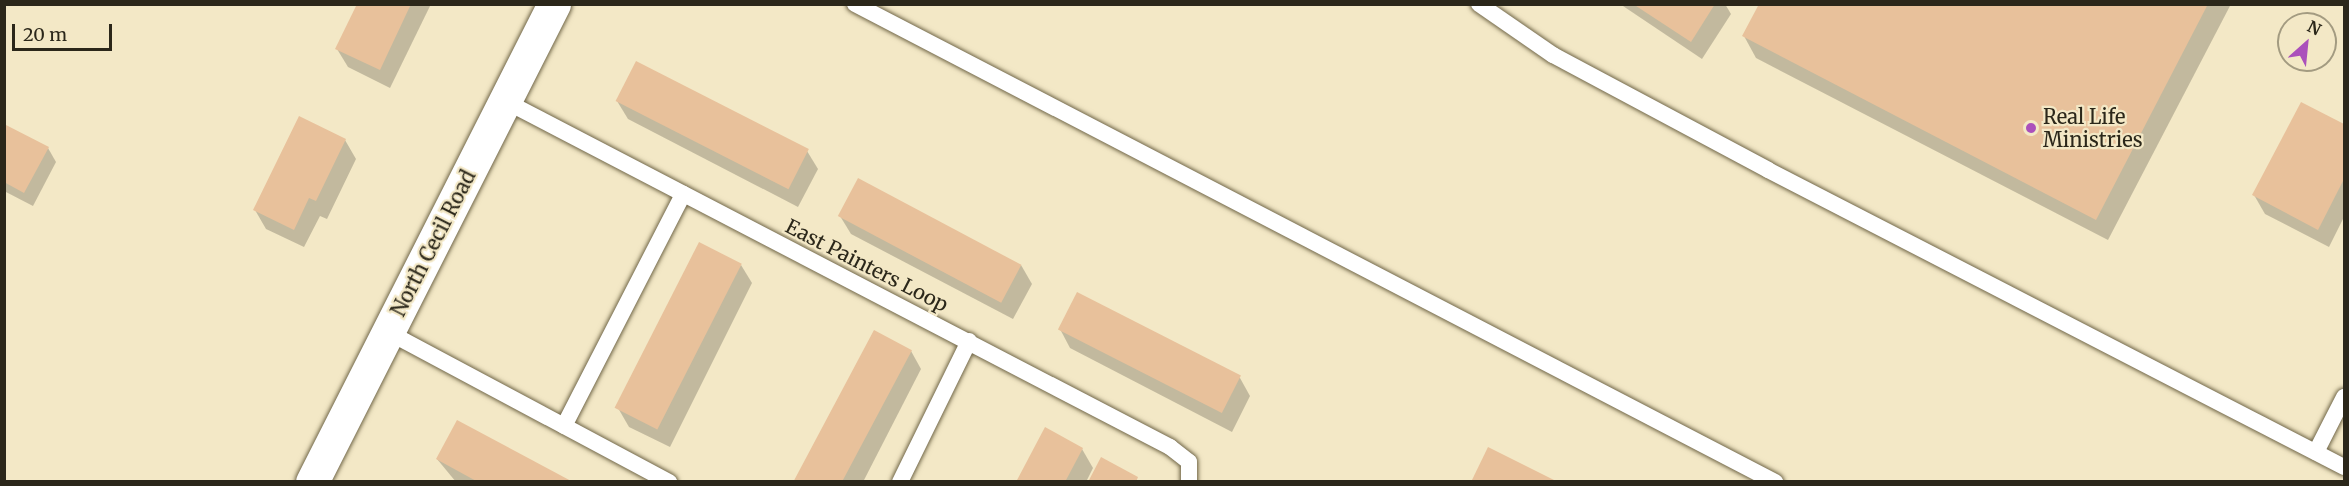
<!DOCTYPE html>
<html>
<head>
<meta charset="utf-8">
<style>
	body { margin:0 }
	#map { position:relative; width:2349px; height:486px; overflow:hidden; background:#f3e8c6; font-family:Merriweather,serif }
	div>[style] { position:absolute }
	.shadow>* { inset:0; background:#0003 }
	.building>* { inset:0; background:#e8c19b; transform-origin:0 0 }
	.roads { filter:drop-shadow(0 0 2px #716749) drop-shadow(0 0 2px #716749) }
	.lane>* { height:16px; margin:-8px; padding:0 8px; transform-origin:8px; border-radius:8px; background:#fff }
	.secondary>* { height:33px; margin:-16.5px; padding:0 16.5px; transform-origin:16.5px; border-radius:16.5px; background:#fff }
	.dots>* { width:16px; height:16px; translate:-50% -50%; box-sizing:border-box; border:3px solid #f3e8c6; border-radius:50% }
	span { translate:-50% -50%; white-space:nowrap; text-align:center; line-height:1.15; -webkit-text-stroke:4.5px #f3e8c6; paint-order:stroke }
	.poi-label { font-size:20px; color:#2b271a }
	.left { translate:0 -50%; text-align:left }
	.street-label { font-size:20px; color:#2b271a }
	.frame { position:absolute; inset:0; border:6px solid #2b271a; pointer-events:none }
	.north { position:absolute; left:2277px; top:12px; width:60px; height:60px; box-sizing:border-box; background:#f3e8c6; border:2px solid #a39b81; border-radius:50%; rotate:27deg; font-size:16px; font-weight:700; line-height:24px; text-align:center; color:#2b271a }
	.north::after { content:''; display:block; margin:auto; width:21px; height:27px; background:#ab50bb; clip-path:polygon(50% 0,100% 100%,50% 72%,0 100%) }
	.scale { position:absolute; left:12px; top:24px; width:100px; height:27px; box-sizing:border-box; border:3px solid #2b271a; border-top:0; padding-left:8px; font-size:18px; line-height:21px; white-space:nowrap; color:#2b271a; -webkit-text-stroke:4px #f3e8c6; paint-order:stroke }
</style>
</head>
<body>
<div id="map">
	<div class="shadow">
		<i style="clip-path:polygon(358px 4px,431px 4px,390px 88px,348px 67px,337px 49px)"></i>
		<i style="clip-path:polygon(1620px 4px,1725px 4px,1731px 14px,1702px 59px)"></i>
		<i style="clip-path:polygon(1760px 4px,2231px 4px,2108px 240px,1756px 58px,1744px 36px)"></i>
		<i style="clip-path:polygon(617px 101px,807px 151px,818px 169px,798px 207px,628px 119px)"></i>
		<i style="clip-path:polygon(2302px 104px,2344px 126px,2344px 217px,2329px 247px,2265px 214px,2254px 195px)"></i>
		<i style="clip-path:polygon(4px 125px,48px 148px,56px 162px,33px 206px,4px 191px)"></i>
		<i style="clip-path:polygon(345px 140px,356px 159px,327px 219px,320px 216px,304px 247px,266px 229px,255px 210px)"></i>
		<i style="clip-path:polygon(840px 216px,1021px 265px,1032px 284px,1013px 319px,851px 234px)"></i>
		<i style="clip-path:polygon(741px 265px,752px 283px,670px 447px,629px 427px,618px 408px)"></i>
		<i style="clip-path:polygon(1060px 329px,1240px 378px,1250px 396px,1232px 432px,1070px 348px)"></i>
		<i style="clip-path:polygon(911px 351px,921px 369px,863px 482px,797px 482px)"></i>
		<i style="clip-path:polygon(1082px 449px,1093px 468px,1086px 482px,1018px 482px)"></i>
		<i style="clip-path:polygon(437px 459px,570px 482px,456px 482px)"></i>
	</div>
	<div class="building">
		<i style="clip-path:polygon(357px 4px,411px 4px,380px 70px,335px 49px)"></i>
		<i style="clip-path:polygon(1633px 4px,1715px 4px,1691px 42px)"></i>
		<i style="clip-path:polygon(1759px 4px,2208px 4px,2096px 220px,1742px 36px)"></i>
		<i style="left:636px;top:61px;width:194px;height:45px;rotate:27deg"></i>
		<i style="clip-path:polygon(2301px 102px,2344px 124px,2344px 179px,2318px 230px,2252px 195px)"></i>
		<i style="clip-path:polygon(299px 116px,346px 139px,316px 201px,309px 198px,294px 230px,253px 210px)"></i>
		<i style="clip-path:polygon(4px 124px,49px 147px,24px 193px,4px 182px)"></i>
		<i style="left:858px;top:178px;width:185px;height:43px;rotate:28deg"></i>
		<i style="left:699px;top:242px;width:48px;height:186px;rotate:27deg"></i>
		<i style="left:1077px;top:292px;width:184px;height:42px;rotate:27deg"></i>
		<i style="left:874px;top:330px;width:43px;height:171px;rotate:28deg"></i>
		<i style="clip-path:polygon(457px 420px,573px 482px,478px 482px,436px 459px)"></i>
		<i style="clip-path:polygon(1045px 427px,1083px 448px,1065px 482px,1016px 482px)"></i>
		<i style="clip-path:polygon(1488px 447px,1558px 482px,1471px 482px)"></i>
		<i style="clip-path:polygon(1101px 457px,1138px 477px,1136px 482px,1088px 482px)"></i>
	</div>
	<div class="roads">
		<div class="lane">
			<i style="left:855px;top:4px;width:1037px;rotate:27.45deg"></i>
			<i style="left:1479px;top:4px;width:90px;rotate:34.6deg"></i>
			<i style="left:1553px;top:55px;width:244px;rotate:28.1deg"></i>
			<i style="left:1768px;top:170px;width:648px;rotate:27.28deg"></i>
			<i style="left:505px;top:101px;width:750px;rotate:27.49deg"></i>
			<i style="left:1170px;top:447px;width:24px;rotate:38deg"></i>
			<i style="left:1189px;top:462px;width:20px;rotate:90deg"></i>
			<i style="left:388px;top:332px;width:319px;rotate:28.1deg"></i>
			<i style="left:564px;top:426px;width:261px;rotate:-62.8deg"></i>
			<i style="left:2316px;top:452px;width:62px;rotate:-63deg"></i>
			<i style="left:900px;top:482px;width:157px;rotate:-63.9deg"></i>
		</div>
		<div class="secondary">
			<i style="left:312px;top:482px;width:536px;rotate:-63.15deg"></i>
		</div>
	</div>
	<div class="dots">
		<i style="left:2031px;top:128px;background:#ab50bb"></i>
	</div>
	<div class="poi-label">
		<span class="left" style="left:2043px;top:128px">Real Life<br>Ministries</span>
	</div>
	<div class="street-label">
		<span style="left:433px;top:243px;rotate:-63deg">North Cecil Road</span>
		<span style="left:867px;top:265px;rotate:27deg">East Painters Loop</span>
	</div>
	<div class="frame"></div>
	<div class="north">N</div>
	<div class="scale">20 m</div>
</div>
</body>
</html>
